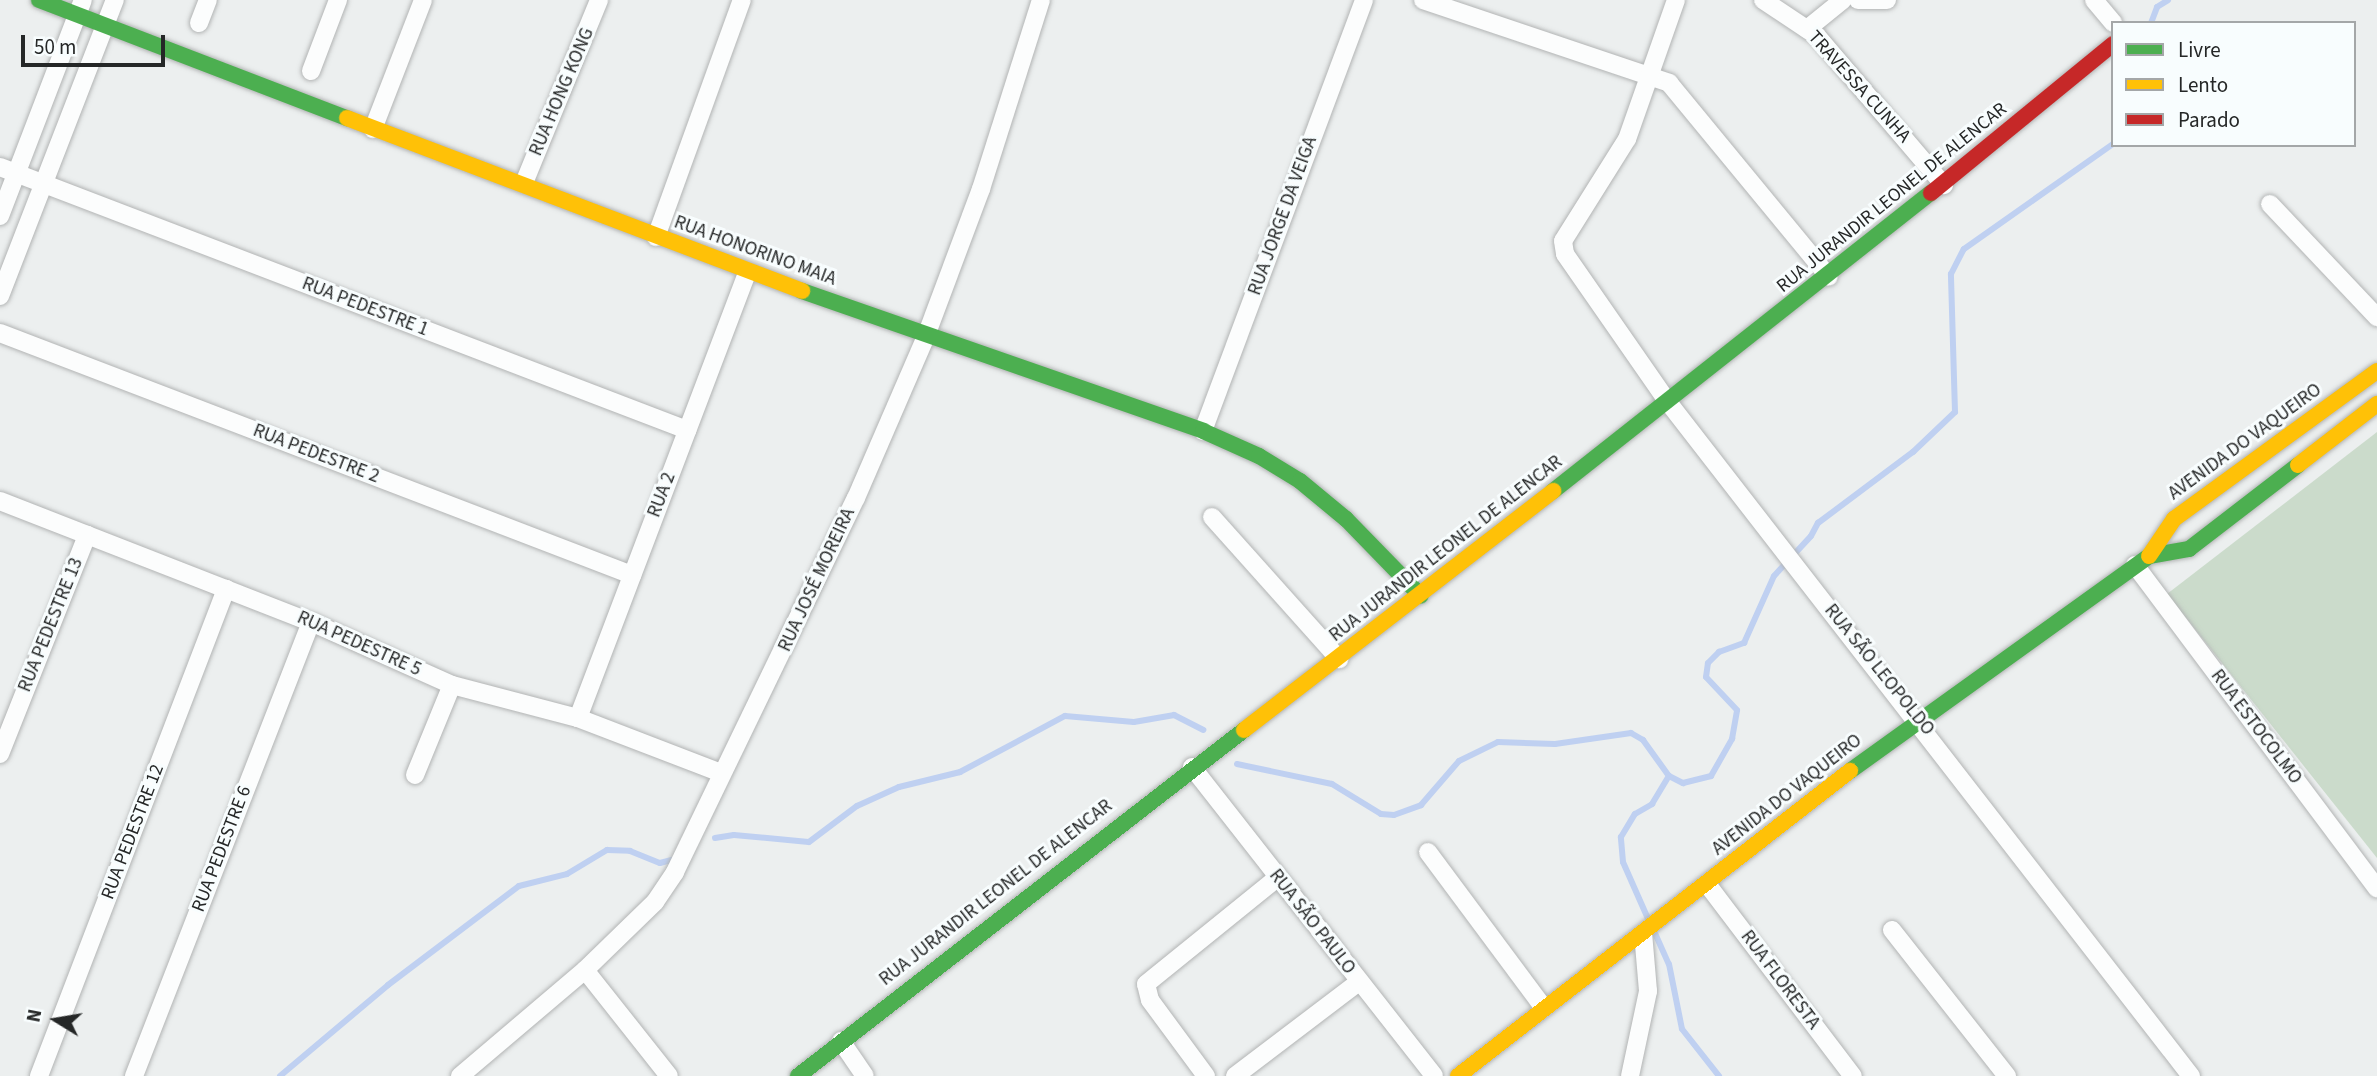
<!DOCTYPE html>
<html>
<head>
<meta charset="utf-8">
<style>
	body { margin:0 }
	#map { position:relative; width:2377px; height:1076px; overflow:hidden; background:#ecefef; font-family:"Source Sans 3",sans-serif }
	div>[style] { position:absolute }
	.green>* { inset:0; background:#cbdbcb }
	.stream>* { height:6px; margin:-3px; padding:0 3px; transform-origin:3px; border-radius:3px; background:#bfd0f1 }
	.roads { filter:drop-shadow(0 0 2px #b2b4b4) drop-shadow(0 0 2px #b2b4b4) }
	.street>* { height:18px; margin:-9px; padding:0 9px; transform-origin:9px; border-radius:9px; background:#fcfdfd }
	.fast>* { height:16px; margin:-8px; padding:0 8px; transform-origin:8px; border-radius:8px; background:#4caf50 }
	.slow>* { height:16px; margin:-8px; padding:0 8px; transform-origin:8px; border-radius:8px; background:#ffc107 }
	.jam>* { height:16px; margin:-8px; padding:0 8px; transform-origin:8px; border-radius:8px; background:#c62828 }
	span { translate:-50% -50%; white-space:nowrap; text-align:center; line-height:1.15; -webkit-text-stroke:6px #f8fdfe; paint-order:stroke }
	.street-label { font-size:19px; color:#252727 }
	.legend { position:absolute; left:2111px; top:21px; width:245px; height:126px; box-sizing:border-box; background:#f8fdfe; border:2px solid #a4a7a8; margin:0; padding:9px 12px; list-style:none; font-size:21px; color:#252727 }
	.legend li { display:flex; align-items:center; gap:14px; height:35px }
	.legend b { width:35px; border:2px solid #a4a7a8 }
	.north { position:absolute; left:21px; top:985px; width:70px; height:70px; -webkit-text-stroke:5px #f8fdfe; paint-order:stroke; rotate:281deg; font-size:19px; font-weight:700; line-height:28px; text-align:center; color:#252727 }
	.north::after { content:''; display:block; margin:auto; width:24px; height:32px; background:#252727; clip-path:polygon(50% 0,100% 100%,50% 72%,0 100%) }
	.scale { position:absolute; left:21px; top:35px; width:144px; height:32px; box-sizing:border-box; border:4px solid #252727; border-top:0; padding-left:9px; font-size:21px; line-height:24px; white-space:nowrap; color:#252727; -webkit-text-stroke:5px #f8fdfe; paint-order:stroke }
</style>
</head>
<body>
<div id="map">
	<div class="green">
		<i style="clip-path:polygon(2377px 432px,2377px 858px,2167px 594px)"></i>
	</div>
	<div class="stream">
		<i style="left:2151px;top:23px;width:17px;rotate:-69deg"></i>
		<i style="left:2157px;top:7px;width:13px;rotate:-32deg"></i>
		<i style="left:1237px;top:764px;width:97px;rotate:11.9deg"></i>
		<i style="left:1332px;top:784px;width:57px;rotate:31.5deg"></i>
		<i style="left:1381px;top:814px;width:13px;rotate:4deg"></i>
		<i style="left:1394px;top:815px;width:29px;rotate:-20deg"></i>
		<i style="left:1421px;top:805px;width:58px;rotate:-49.2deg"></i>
		<i style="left:1459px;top:761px;width:43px;rotate:-26deg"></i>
		<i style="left:1498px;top:742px;width:57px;rotate:2deg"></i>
		<i style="left:1555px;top:744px;width:77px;rotate:-8.2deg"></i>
		<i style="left:1631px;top:733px;width:14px;rotate:30deg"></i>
		<i style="left:1643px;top:740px;width:44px;rotate:54.2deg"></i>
		<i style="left:1669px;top:776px;width:16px;rotate:27deg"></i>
		<i style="left:1683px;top:783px;width:29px;rotate:-14deg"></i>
		<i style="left:1711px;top:776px;width:43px;rotate:-60.4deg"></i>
		<i style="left:1732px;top:739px;width:29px;rotate:-80deg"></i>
		<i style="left:1737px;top:710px;width:45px;rotate:-133.2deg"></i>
		<i style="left:1706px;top:677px;width:14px;rotate:-82deg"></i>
		<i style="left:1708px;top:663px;width:16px;rotate:-45deg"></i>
		<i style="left:1719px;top:652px;width:27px;rotate:-20deg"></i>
		<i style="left:1744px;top:643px;width:73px;rotate:-65.9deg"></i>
		<i style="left:1774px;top:576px;width:54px;rotate:-47.2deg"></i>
		<i style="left:1811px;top:536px;width:15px;rotate:-62deg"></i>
		<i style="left:1818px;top:523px;width:119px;rotate:-36.8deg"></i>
		<i style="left:1913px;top:452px;width:58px;rotate:-43.6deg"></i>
		<i style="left:1955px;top:412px;width:138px;rotate:-91.7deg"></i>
		<i style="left:1951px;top:274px;width:28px;rotate:-63deg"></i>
		<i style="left:1964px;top:249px;width:182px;rotate:-35.2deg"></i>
		<i style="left:715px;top:838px;width:19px;rotate:-9deg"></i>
		<i style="left:734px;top:835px;width:75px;rotate:5.3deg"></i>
		<i style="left:809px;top:842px;width:60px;rotate:-36.9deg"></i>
		<i style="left:857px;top:806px;width:46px;rotate:-24.3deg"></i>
		<i style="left:899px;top:787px;width:63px;rotate:-13.8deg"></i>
		<i style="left:960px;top:772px;width:119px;rotate:-28.1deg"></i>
		<i style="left:1065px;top:716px;width:69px;rotate:5deg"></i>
		<i style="left:1134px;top:722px;width:41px;rotate:-9.9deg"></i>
		<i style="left:1174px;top:715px;width:33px;rotate:27deg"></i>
		<i style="left:1649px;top:921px;width:64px;rotate:-113.8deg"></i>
		<i style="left:1623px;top:862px;width:25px;rotate:-95deg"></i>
		<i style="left:1621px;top:837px;width:27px;rotate:-59deg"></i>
		<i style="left:1635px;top:814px;width:20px;rotate:-30deg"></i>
		<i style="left:1652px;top:804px;width:33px;rotate:-59deg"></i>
		<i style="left:1654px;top:931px;width:36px;rotate:66deg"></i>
		<i style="left:1669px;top:964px;width:66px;rotate:78.7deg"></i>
		<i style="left:1682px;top:1029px;width:60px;rotate:51.8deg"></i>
		<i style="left:280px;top:1076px;width:141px;rotate:-40.1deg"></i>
		<i style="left:388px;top:985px;width:164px;rotate:-37.1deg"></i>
		<i style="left:519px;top:886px;width:49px;rotate:-14deg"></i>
		<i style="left:567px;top:874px;width:47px;rotate:-31deg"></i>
		<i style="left:607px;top:850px;width:23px;rotate:2deg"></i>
		<i style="left:630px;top:851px;width:32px;rotate:22deg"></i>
		<i style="left:660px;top:863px;width:16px;rotate:-15deg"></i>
	</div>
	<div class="roads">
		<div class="street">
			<i style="left:1423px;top:0;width:260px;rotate:18.6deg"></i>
			<i style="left:1669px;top:83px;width:251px;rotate:50.5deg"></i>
			<i style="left:1676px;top:0;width:147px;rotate:109.4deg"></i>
			<i style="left:1627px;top:139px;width:120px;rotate:122.1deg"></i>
			<i style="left:1563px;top:241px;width:13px;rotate:81deg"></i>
			<i style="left:1565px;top:254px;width:180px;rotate:55.2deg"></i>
			<i style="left:1668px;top:402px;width:853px;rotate:52.19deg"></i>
			<i style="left:1763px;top:0;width:65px;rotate:33.7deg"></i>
			<i style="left:1817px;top:36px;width:196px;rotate:49.6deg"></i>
			<i style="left:1858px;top:0;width:29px"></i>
			<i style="left:2094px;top:0;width:30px;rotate:50deg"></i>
			<i style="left:199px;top:23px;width:25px;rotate:-69deg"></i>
			<i style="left:1807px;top:29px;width:46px;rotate:-38.9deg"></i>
			<i style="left:311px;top:71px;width:76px;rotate:-69.2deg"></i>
			<i style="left:373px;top:129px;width:138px;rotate:-68.8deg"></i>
			<i style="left:0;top:167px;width:736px;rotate:20.95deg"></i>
			<i style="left:524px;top:183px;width:198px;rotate:-67.7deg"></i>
			<i style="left:2270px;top:204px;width:156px;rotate:46.6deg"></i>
			<i style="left:0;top:216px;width:231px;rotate:-69deg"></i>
			<i style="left:656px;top:237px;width:252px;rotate:-70.1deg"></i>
			<i style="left:0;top:296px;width:318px;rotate:-68.8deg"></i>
			<i style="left:0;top:333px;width:677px;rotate:20.95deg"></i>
			<i style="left:1203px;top:431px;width:460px;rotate:-69.5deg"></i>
			<i style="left:0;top:501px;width:334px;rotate:21.3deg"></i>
			<i style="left:311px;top:622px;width:154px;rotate:24.1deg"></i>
			<i style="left:452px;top:685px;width:130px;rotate:14.7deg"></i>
			<i style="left:578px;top:718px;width:153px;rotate:21deg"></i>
			<i style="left:1212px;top:517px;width:191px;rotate:48.2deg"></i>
			<i style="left:2135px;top:565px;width:404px;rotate:53.2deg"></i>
			<i style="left:578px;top:718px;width:477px;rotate:-69.2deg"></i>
			<i style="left:0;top:754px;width:236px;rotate:-68.3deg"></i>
			<i style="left:1192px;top:767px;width:392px;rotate:51.9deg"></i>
			<i style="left:415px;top:775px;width:97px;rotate:-67.7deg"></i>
			<i style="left:1428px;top:852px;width:194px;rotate:53.4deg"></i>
			<i style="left:1707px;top:884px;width:241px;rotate:52.8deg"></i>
			<i style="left:1892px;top:930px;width:186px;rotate:51.8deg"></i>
			<i style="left:585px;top:970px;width:135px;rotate:51.6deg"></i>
			<i style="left:841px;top:1041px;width:42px;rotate:55.6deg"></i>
			<i style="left:39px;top:1076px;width:522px;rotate:-68.99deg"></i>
			<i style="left:134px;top:1076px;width:487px;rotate:-68.7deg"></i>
			<i style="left:460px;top:1076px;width:164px;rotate:-40.3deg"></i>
			<i style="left:585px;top:970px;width:98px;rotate:-44.2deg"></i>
			<i style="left:655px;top:902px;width:36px;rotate:-56deg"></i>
			<i style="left:675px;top:872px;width:415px;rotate:-64.2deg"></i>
			<i style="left:856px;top:498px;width:176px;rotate:-66.6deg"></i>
			<i style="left:926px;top:336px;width:157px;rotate:-69.5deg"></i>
			<i style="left:981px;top:189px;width:198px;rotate:-72.4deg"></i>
			<i style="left:1206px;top:1076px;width:94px;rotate:-126.4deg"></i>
			<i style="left:1150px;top:1000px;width:16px;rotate:-104deg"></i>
			<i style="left:1146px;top:984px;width:169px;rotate:-39deg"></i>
			<i style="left:1235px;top:1076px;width:156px;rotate:-37.2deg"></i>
			<i style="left:1630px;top:1076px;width:87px;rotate:-78deg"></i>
			<i style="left:1648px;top:991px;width:58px;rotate:-94.9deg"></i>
		</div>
		<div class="fast">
			<i style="left:39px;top:0;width:330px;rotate:21deg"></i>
			<i style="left:802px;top:291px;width:425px;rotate:19.2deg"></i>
			<i style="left:1203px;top:431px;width:61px;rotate:24.1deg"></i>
			<i style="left:1259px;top:456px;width:48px;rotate:31.4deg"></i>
			<i style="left:1300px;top:481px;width:60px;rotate:39.6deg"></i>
			<i style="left:1346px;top:519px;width:107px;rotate:45.8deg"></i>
			<i style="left:1553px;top:491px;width:481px;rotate:-38.3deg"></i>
			<i style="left:1850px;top:771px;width:368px;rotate:-35.7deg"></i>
			<i style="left:2149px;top:556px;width:41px;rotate:-9.9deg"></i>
			<i style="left:2189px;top:549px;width:138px;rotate:-37.6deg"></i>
			<i style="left:798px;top:1076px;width:564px;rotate:-37.8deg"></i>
		</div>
		<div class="slow">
			<i style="left:347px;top:118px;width:487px;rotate:20.8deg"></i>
			<i style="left:2298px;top:465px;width:100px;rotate:-37.7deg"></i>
			<i style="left:2149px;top:556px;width:45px;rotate:-56deg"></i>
			<i style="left:2174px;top:519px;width:251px;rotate:-36.1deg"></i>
			<i style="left:1244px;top:730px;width:391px;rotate:-37.7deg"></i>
			<i style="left:1458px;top:1076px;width:497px;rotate:-37.9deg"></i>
		</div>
		<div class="jam">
			<i style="left:1931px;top:193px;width:235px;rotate:-39.3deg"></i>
		</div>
	</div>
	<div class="street-label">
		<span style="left:1859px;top:87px;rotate:48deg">TRAVESSA CUNHA</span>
		<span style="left:562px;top:92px;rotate:-67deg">RUA HONG KONG</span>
		<span style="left:1892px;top:198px;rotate:-39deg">RUA JURANDIR LEONEL DE ALENCAR</span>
		<span style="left:1283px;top:216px;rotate:-70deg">RUA JORGE DA VEIGA</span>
		<span style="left:755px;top:251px;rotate:20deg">RUA HONORINO MAIA</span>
		<span style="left:365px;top:307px;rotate:21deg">RUA PEDESTRE 1</span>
		<span style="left:2245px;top:442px;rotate:-36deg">AVENIDA DO VAQUEIRO</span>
		<span style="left:316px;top:454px;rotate:21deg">RUA PEDESTRE 2</span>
		<span style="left:662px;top:495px;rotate:-69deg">RUA 2</span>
		<span style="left:1446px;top:549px;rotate:-38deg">RUA JURANDIR LEONEL DE ALENCAR</span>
		<span style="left:817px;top:580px;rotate:-65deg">RUA JOSÉ MOREIRA</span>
		<span style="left:51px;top:625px;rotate:-68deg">RUA PEDESTRE 13</span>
		<span style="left:359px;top:644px;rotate:24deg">RUA PEDESTRE 5</span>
		<span style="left:1879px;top:670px;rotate:51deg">RUA SÃO LEOPOLDO</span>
		<span style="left:2256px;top:727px;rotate:53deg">RUA ESTOCOLMO</span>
		<span style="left:1787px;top:795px;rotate:-38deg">AVENIDA DO VAQUEIRO</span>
		<span style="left:133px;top:832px;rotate:-69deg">RUA PEDESTRE 12</span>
		<span style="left:222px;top:849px;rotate:-69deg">RUA PEDESTRE 6</span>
		<span style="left:996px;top:893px;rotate:-38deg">RUA JURANDIR LEONEL DE ALENCAR</span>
		<span style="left:1312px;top:922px;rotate:52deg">RUA SÃO PAULO</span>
		<span style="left:1780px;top:980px;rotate:53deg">RUA FLORESTA</span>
	</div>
	<ul class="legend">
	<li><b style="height:9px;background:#4caf50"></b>Livre</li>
	<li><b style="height:9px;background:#ffc107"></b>Lento</li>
	<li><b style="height:9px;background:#c62828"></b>Parado</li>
	</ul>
	<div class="north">N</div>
	<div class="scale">50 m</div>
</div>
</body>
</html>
